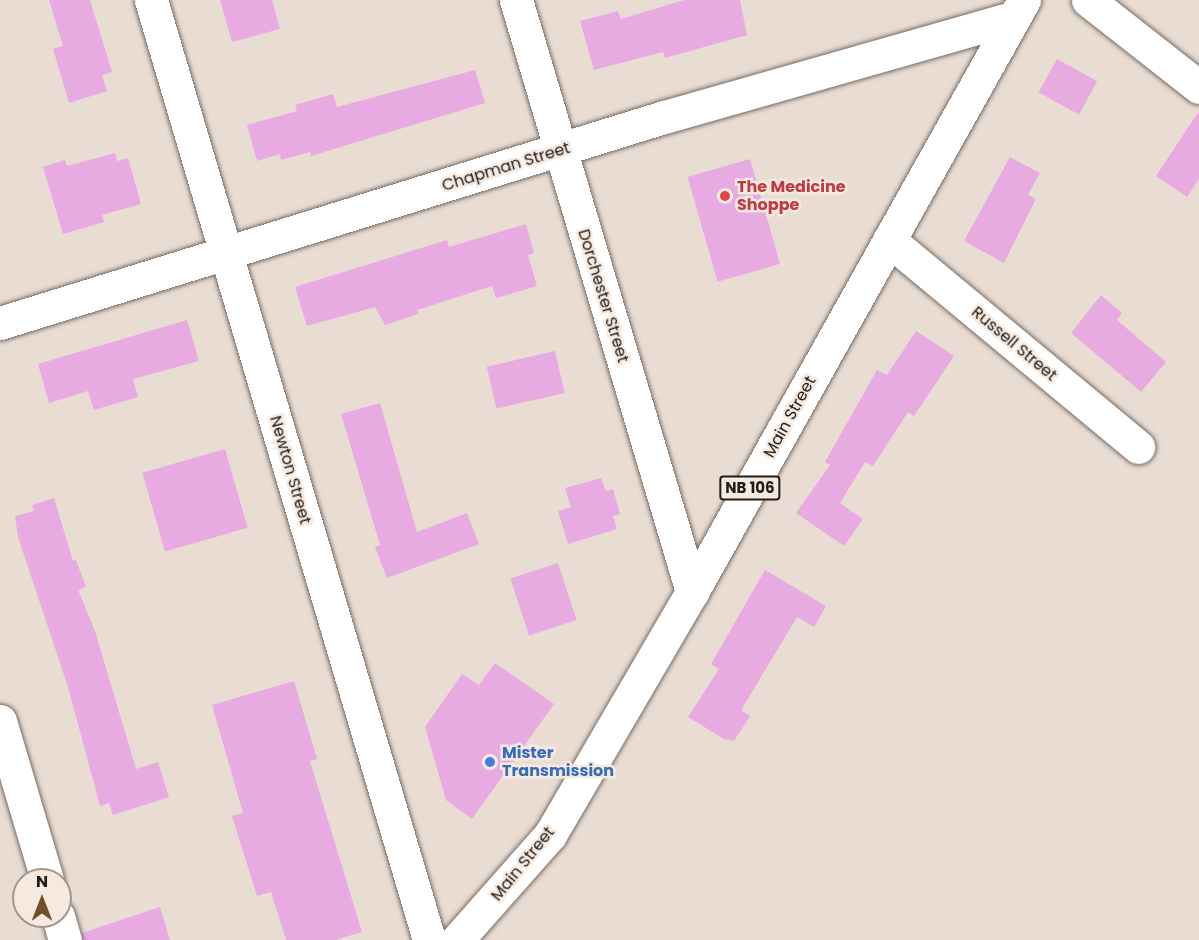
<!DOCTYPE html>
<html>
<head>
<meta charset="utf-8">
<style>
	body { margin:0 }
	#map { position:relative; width:1199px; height:940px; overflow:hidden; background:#e9dcd2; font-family:Poppins,sans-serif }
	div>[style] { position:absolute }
	.building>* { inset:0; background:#e7abe2; transform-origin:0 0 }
	.roads { filter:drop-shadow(0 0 2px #776b63) drop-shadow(0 0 2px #776b63) }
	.minor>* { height:33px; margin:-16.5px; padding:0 16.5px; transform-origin:16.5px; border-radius:16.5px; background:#fff }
	.major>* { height:33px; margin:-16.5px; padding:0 16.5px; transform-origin:16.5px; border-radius:16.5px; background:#fff }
	.dots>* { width:16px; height:16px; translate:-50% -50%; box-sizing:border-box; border:3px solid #f6e9df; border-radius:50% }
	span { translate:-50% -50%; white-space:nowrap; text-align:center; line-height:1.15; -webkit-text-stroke:5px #f6e9df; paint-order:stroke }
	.shield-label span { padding:2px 4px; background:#f6e9df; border:2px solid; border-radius:4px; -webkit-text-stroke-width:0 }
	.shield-label { font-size:15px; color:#211c19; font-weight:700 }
	.street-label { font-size:16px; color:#211c19 }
	.health-label { font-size:16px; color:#be3a42; font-weight:700 }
	.left { translate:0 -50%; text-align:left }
	.shop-label { font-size:16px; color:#366cbe; font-weight:700 }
	.north { position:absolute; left:12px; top:868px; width:60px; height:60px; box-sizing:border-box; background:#f6e9df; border:2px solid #a19790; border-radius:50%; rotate:0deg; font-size:16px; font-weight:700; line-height:24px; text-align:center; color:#211c19 }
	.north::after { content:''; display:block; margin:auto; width:21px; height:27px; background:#715027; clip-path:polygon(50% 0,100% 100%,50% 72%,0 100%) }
</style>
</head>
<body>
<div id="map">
	<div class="building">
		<i style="clip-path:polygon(49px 0,90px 0,112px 72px,102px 75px,107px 91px,69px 103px,53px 49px,63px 46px)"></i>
		<i style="clip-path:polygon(220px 0,272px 0,280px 29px,232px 42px)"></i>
		<i style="clip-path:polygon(684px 0,740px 0,747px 35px,665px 58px,663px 52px,594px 70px,580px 21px,618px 11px,621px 19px)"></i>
		<i style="left:1057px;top:59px;width:46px;height:38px;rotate:29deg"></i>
		<i style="clip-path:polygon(475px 70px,485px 103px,311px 156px,310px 152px,281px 160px,280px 154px,257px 161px,247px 125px,297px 111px,295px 105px,333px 94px,337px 107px)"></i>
		<i style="clip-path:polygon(1199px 111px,1199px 179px,1187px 197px,1156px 176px)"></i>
		<i style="clip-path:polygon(115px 153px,117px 161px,128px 158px,141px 204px,102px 215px,104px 222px,63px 234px,43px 167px,65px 160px,67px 166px)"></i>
		<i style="clip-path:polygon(1010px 157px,1040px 173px,1028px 195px,1036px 199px,1004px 263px,964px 241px)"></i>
		<i style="left:750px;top:159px;width:109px;height:65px;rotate:74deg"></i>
		<i style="clip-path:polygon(526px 224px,534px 253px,528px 255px,537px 286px,496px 298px,492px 286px,417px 310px,418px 314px,385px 325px,375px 307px,307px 326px,295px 287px,447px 240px,449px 247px)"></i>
		<i style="clip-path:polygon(1101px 295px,1122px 313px,1117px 320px,1166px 362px,1141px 392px,1071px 333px)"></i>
		<i style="clip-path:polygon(187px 320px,199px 361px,133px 379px,138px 397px,94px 410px,88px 391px,49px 403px,38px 364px)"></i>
		<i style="clip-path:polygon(916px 331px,954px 356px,914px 416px,908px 412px,873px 466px,865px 462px,840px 503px,863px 519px,844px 546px,796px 513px,830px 465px,825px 462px,877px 370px,887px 375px)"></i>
		<i style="left:555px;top:351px;width:43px;height:70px;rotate:77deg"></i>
		<i style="clip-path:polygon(380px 403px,417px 532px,467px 513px,479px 544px,387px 578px,375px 547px,380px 545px,341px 414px)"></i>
		<i style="left:225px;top:449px;width:82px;height:86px;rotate:74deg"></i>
		<i style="clip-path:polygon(601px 478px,606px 491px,613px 489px,620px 514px,613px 516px,617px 529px,568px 544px,558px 511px,571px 507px,565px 488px)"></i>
		<i style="clip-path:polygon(54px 498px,73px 561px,76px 560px,86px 587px,78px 590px,95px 631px,136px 769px,158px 762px,169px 797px,113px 815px,109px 803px,100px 806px,68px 687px,18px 537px,15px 516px,34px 511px,32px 505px)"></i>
		<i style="left:558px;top:563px;width:60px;height:50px;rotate:72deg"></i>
		<i style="clip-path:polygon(765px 570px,826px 606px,814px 627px,797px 617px,743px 707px,742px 711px,750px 716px,734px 741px,724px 739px,688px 717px,719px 669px,711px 664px)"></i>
		<i style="clip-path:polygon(495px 663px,554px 704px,472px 819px,446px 800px,425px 727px,462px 674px,479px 685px)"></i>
		<i style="clip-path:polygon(294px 681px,317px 759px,310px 761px,362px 932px,335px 940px,286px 940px,271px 892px,257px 896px,232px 816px,243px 813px,212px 705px)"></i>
		<i style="clip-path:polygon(160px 907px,170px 940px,83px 940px,82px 933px)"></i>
	</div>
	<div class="roads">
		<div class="minor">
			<i style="left:151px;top:0;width:980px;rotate:73.52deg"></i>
			<i style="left:516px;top:0;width:618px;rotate:73.44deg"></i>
			<i style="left:1088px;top:0;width:141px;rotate:38.1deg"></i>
			<i style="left:889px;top:240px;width:324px;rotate:39.7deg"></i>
			<i style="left:0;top:323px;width:695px;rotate:-17.24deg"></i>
			<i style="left:664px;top:117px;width:364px;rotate:-15.9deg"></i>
			<i style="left:0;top:721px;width:166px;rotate:73.5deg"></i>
			<i style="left:58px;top:916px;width:25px;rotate:74deg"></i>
		</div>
		<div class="major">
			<i style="left:457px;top:940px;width:140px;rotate:-48.5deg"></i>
			<i style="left:550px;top:835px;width:281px;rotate:-59.7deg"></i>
			<i style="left:692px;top:592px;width:679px;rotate:-60.72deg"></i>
		</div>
	</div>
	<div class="dots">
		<i style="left:725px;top:196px;background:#e0444e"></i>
		<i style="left:490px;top:762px;background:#3f7fe0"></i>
	</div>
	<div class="shield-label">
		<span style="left:750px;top:488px">NB 106</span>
	</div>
	<div class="street-label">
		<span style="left:506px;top:167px;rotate:-17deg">Chapman Street</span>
		<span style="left:603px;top:296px;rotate:73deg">Dorchester Street</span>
		<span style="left:1014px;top:344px;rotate:40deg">Russell Street</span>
		<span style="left:790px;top:417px;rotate:-61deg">Main Street</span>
		<span style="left:290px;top:470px;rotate:74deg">Newton Street</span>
		<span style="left:523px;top:864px;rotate:-51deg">Main Street</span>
	</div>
	<div class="health-label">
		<span class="left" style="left:737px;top:196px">The Medicine<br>Shoppe</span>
	</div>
	<div class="shop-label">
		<span class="left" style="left:502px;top:762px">Mister<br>Transmission</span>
	</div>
	<div class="north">N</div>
</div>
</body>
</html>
